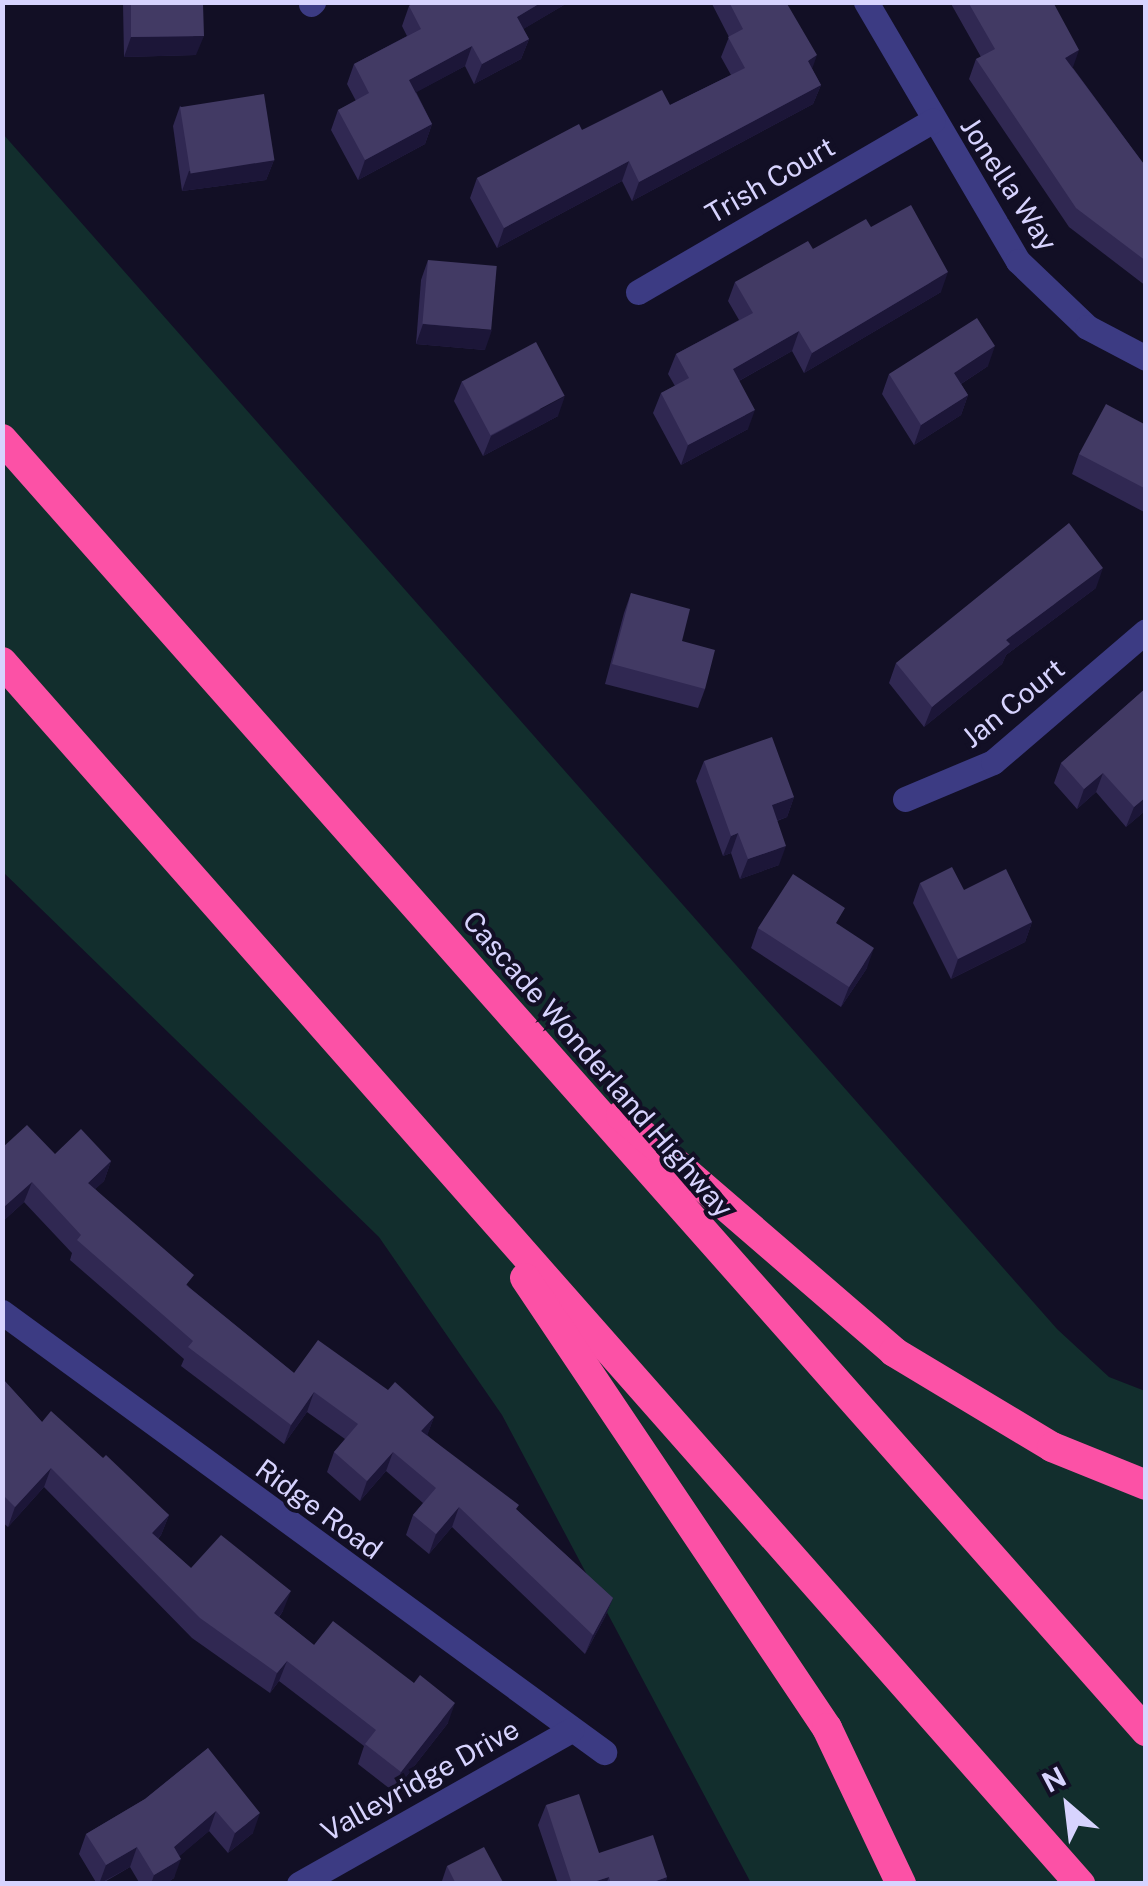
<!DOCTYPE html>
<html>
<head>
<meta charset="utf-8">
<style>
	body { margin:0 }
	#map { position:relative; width:1148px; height:1886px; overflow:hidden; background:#120f25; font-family:"Public Sans",sans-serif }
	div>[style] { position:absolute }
	.green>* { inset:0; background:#122e2d }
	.minor>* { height:25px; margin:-12.5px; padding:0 12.5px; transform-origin:12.5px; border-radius:12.5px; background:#3c3b83 }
	.highway>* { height:30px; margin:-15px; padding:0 15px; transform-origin:15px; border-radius:15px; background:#fc51a6 }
	.wall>* { inset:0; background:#302852 }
	.shaded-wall>* { inset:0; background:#1c1638; transform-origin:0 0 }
	.building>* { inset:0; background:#423a64; transform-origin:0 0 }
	span { translate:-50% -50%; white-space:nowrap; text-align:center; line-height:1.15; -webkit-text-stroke:8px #120f25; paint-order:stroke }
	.street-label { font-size:28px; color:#d7d3fe }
	.frame { position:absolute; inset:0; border:5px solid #d7d3fe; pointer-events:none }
	.north { position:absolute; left:1018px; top:1756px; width:100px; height:100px; -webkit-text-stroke:8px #120f25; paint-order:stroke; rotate:332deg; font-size:28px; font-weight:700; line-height:40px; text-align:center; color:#d7d3fe }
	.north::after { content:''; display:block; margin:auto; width:35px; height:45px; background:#d7d3fe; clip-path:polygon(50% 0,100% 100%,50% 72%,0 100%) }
</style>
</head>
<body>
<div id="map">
	<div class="green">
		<i style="clip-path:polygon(3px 134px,1057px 1329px,1109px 1377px,1145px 1391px,1145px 1883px,751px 1883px,502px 1415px,379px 1237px,3px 872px)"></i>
	</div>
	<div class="minor">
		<i style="left:866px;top:2px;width:300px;rotate:59.6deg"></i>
		<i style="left:1018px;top:261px;width:95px;rotate:43.7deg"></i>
		<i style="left:1087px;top:327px;width:67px;rotate:27.7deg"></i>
		<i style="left:311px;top:4px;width:3px;rotate:-45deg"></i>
		<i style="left:638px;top:292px;width:341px;rotate:-30.2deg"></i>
		<i style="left:905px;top:799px;width:95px;rotate:-22.8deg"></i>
		<i style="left:993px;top:762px;width:201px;rotate:-40.6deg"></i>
		<i style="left:2px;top:1312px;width:746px;rotate:36.16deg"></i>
		<i style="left:299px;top:1884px;width:313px;rotate:-29.5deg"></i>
	</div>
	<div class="highway">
		<i style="left:2px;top:439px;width:1726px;rotate:48.48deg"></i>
		<i style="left:2px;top:662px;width:1630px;rotate:48.58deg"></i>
		<i style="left:621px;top:1116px;width:361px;rotate:40.8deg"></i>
		<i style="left:894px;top:1352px;width:184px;rotate:31deg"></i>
		<i style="left:1052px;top:1447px;width:101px;rotate:22deg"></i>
		<i style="left:525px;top:1278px;width:542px;rotate:56.13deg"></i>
		<i style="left:827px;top:1728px;width:173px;rotate:64.6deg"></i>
	</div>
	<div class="wall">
		<i style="clip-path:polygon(99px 2px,188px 2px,196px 55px,124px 57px,123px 4px,99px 4px)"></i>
		<i style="clip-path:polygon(415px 2px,569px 2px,523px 29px,529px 39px,521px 59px,474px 84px,465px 66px,416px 92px,432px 124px,425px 144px,358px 180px,331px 130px,338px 110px,356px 101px,347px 84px,354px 64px,407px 36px,402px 26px,409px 6px)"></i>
		<i style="clip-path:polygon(711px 2px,786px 2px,812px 69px,821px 85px,813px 104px,632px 201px,622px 181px,497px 248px,470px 198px,477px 178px,582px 130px,670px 105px,731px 75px,721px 57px,729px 37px)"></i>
		<i style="clip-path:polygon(950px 2px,1053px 2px,1073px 68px,1146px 167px,1146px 286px,1069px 227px,969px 79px,976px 59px,981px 57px)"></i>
		<i style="clip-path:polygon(180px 106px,274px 160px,266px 180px,182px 191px,173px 126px)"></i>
		<i style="clip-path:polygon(871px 227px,941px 292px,804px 373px,792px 351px,739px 381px,748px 429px,681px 465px,653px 413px,661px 393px,675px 386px,668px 374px,676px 354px,739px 320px,728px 301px,735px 282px,813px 249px)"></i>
		<i style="clip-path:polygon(428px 260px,485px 350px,416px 344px,421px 280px)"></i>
		<i style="clip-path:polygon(988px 366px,961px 384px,968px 395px,961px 415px,914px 445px,882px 394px,889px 374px)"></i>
		<i style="clip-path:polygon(462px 381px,558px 416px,483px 456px,454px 401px)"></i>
		<i style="clip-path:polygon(1146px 425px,1146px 513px,1072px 474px,1079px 454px)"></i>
		<i style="clip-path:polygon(1096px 588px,1006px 655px,1002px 664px,924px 727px,889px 683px,896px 663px)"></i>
		<i style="clip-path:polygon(631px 593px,682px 641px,705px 689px,698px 708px,605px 684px,624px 613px)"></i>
		<i style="clip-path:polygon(1146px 688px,1146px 810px,1126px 827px,1096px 792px,1077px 809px,1054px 783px,1061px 763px)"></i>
		<i style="clip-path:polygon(704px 761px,794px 797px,787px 817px,777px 821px,779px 865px,740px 879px,731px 853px,723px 856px,696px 781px)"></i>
		<i style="clip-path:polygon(920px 883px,964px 890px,1032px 922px,1025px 942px,951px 979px,913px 903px)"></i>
		<i style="clip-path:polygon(839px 925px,867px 968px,841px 1007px,751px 948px,758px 928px)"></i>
		<i style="clip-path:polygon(2px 1148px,111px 1161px,104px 1181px,95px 1189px,190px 1288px,294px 1373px,388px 1390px,434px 1417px,427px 1435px,517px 1510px,613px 1598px,605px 1617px,585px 1654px,452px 1527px,429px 1554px,406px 1535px,413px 1515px,423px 1503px,386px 1471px,360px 1501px,327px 1472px,334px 1452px,345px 1439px,307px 1412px,284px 1444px,181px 1366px,184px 1359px,70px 1260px,72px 1253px,24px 1202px,2px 1222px)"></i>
		<i style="clip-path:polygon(2px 1378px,42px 1422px,103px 1458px,169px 1515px,161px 1535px,158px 1539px,191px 1568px,283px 1611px,279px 1617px,314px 1645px,448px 1723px,394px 1792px,358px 1764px,364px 1746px,279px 1681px,270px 1693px,192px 1638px,44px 1487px,8px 1527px,2px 1522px)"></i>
		<i style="clip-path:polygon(208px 1748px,253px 1833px,228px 1853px,209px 1831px,179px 1856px,174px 1878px,165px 1884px,140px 1884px,130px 1867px,101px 1884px,97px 1884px,79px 1854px,86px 1834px,145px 1799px)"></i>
		<i style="clip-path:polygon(546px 1805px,599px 1853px,667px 1877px,665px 1884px,558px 1884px,538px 1825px)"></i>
		<i style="clip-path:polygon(447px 1866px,504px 1884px,441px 1884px)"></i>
	</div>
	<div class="shaded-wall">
		<i style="left:100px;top:2px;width:24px;height:2px"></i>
		<i style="clip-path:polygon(542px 2px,569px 2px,510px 37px,517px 17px)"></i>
		<i style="clip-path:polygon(204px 36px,196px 55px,124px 57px,131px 37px)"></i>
		<i style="clip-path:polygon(529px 39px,521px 59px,474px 84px,482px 64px)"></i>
		<i style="clip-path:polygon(472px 46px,465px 66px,402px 100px,409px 80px)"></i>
		<i style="clip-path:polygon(1079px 50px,1072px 70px,1065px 58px)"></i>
		<i style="clip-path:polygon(817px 55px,810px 75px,808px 61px)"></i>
		<i style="clip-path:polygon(821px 85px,813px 104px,632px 201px,639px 182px)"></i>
		<i style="clip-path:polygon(432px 124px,425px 144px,358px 180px,365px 160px)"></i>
		<i style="clip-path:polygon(274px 160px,266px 180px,182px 191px,189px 171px)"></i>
		<i style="clip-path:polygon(629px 161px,622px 181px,497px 248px,504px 228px)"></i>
		<i style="clip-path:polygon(948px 272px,941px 292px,804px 373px,812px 353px)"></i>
		<i style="clip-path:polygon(423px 324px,492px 330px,485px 350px,416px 344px)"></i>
		<i style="clip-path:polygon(799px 331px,792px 351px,726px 388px,733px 369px)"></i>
		<i style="clip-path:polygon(995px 346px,988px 366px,947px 393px,954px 373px)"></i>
		<i style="clip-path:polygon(968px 395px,961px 415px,914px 445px,921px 425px)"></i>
		<i style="clip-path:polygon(565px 396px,558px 416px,483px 456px,491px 436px)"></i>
		<i style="clip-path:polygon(755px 410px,748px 429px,681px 465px,688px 445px)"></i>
		<i style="clip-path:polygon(1103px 568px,1096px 588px,1006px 655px,1002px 664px,924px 727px,932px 707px,1006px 640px)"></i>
		<i style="clip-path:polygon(1103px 773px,1096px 792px,1077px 809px,1084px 789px)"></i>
		<i style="clip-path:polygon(794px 797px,787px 817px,764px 825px,772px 805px)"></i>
		<i style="clip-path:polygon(1146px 797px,1146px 810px,1126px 827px,1134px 807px)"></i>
		<i style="clip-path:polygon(738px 833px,731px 853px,723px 856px,731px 836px)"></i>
		<i style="clip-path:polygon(786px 846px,779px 865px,740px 879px,748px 859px)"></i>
		<i style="clip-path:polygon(1032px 922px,1025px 942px,951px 979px,958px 959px)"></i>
		<i style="clip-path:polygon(874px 948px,867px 968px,841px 1007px,849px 987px)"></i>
		<i style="clip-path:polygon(111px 1161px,104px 1181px,80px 1203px,88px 1183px)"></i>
		<i style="clip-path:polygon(32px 1182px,24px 1202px,2px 1222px,2px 1214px,5px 1206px)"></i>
		<i style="clip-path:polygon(314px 1392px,307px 1412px,284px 1444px,291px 1425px)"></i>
		<i style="clip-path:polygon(434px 1417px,427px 1436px,421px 1431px)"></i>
		<i style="clip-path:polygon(393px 1452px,386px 1471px,360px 1501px,367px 1481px)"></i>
		<i style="clip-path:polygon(51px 1468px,44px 1487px,8px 1527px,15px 1507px)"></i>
		<i style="clip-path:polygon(459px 1507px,452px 1527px,429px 1554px,436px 1534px)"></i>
		<i style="clip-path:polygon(169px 1515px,161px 1535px,144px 1553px,152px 1533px)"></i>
		<i style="clip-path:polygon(291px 1591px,283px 1611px,266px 1633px,274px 1613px)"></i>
		<i style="clip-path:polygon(613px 1598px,605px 1617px,585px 1654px,593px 1635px)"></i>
		<i style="clip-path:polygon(287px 1661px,279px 1681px,270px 1693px,277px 1673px)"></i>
		<i style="clip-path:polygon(455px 1703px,448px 1723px,394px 1792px,401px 1772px)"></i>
		<i style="clip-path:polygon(216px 1811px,209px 1831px,167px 1867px,174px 1847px)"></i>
		<i style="clip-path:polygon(260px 1813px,253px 1833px,228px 1853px,235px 1833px)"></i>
		<i style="clip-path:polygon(137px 1847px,130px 1867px,99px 1884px,106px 1865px)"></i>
		<i style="clip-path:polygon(181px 1859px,174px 1878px,165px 1884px,151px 1884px,154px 1875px)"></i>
		<i style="clip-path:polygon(609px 1877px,606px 1884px,587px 1884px)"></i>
		<i style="clip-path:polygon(667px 1877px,665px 1884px,648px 1884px)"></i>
	</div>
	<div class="building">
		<i style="clip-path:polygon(131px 2px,188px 2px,189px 5px,203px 4px,204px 36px,131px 37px)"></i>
		<i style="clip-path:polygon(415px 2px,542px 2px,517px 17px,529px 39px,482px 64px,472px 46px,409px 80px,432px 124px,365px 160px,338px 110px,369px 93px,354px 64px,421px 29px,409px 6px)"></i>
		<i style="clip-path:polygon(729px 2px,786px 2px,817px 55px,808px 61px,821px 85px,639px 182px,629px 161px,504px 228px,477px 178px,579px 124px,582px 130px,662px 90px,670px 105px,745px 68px,728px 37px,743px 29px)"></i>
		<i style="clip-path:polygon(968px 2px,1053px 2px,1079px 50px,1065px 58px,1146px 167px,1146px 261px,1076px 208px,976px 59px,995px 49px)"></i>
		<i style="left:264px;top:94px;width:67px;height:85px;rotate:81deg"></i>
		<i style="clip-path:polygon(911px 205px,948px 272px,812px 353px,799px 331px,733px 369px,755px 410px,688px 445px,661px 393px,689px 378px,676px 354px,753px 313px,735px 282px,808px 241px,813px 249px,866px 219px,871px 227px)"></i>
		<i style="left:428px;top:260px;width:69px;height:64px;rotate:5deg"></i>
		<i style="clip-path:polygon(977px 318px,995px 346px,954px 373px,968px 395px,921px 425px,889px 374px)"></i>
		<i style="left:536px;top:342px;width:61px;height:84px;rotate:62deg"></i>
		<i style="clip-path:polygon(1106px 404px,1146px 425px,1146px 489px,1079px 454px)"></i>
		<i style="clip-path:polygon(1069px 523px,1103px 568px,1006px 640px,1010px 644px,932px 707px,896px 663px)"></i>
		<i style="clip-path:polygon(631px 593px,690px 609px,682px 641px,715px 650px,705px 689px,612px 664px)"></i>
		<i style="clip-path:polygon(1146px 688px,1146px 797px,1134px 807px,1103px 773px,1084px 789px,1061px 763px)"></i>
		<i style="clip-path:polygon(772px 737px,794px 797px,772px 805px,786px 846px,748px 859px,738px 833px,731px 836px,704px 761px)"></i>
		<i style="clip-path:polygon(952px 867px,964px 890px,1006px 869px,1032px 922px,958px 959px,920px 883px)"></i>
		<i style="clip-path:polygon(793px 874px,845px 908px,836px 923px,874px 948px,849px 987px,758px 928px)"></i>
		<i style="clip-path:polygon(27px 1125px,55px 1154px,81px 1129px,111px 1161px,88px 1183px,194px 1275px,186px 1285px,294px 1373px,318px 1340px,388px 1390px,395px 1382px,434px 1417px,421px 1431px,519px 1505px,516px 1509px,613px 1598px,593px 1635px,459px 1507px,436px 1534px,413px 1515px,436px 1488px,393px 1452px,367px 1481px,334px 1452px,358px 1424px,314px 1392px,291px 1425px,188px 1347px,193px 1341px,77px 1240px,81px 1235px,32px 1182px,5px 1206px,2px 1204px,2px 1148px)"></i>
		<i style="clip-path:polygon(2px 1378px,42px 1422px,51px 1411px,103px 1458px,106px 1455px,169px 1515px,152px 1533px,191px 1568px,221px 1535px,291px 1591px,274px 1613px,314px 1645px,333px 1621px,414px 1683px,420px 1675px,455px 1703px,401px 1772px,365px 1744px,376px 1730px,287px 1661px,277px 1673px,200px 1618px,51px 1468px,15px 1507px,2px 1494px)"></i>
		<i style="clip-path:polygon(208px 1748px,260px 1813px,235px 1833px,216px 1811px,174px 1847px,181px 1859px,154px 1875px,137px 1847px,106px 1865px,86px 1834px,145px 1799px)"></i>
		<i style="clip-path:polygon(579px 1794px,599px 1853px,653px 1835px,667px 1877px,648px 1884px,611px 1884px,609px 1877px,587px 1884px,572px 1884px,546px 1805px)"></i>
		<i style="clip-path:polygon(484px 1847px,504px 1884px,456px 1884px,447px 1866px)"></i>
	</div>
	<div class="street-label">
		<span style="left:770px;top:180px;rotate:-30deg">Trish Court</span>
		<span style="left:1009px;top:184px;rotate:57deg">Jonella Way</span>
		<span style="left:1013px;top:703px;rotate:-39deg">Jan Court</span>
		<span style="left:598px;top:1064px;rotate:49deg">Cascade Wonderland Highway</span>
		<span style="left:319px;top:1509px;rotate:36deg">Ridge Road</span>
		<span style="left:420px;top:1780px;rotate:-29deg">Valleyridge Drive</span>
	</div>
	<div class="frame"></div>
	<div class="north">N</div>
</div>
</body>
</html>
